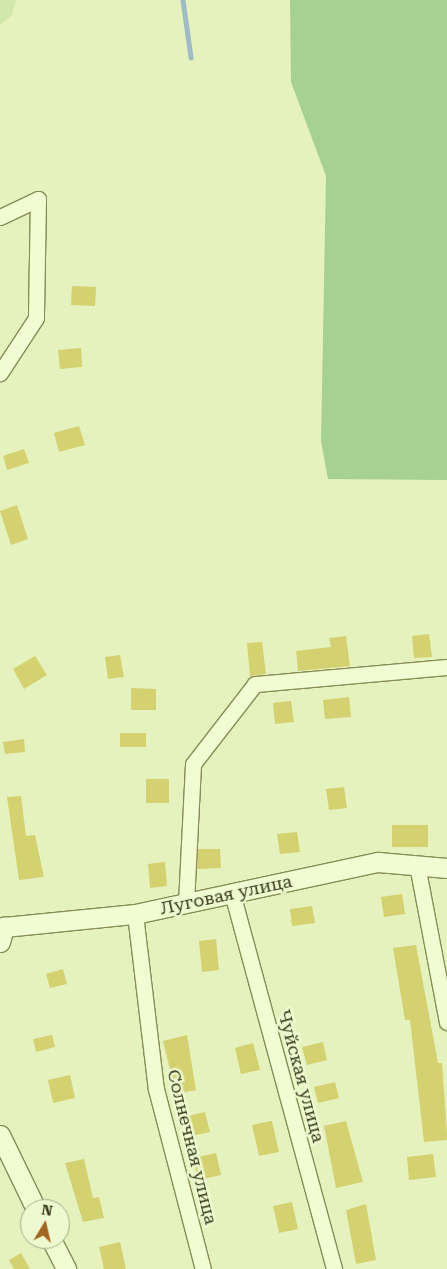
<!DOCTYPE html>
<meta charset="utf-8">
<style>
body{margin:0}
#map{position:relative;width:447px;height:1269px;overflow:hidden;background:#e5f2be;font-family:"Roboto Serif",serif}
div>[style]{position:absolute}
.farmland>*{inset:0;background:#d0e8ab}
.green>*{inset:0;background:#a6d191}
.stream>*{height:4.5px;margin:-2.25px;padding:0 2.25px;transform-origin:2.25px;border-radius:2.25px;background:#a2bbc3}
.building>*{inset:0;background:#d4d170}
.roads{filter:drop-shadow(1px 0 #888c55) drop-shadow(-1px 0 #888c55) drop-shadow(0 1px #888c55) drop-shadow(0 -1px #888c55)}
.minor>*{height:15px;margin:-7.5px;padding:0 7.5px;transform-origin:7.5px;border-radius:7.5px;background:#f1fcd2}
.tertiary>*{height:19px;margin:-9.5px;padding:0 9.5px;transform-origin:9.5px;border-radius:9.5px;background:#f1fcd2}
span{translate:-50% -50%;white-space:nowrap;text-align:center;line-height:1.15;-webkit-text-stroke:5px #eef9cf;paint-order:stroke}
.street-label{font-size:18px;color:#393a1b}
.north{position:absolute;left:20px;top:1199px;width:50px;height:50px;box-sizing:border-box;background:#eef9cf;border:1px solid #a6ad87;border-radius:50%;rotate:9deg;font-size:14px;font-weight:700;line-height:20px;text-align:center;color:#393a1b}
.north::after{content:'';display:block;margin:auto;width:18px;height:22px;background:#a1661f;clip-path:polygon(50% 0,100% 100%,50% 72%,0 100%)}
</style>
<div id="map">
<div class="farmland">
<i style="clip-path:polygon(0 0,16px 0,12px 15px,0 25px)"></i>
</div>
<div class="green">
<i style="clip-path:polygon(290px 0,447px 0,447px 480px,328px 479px,321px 441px,326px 176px,291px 82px)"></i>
</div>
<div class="stream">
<i style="left:183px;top:0;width:58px;rotate:82deg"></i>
</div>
<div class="building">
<i style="clip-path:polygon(72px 286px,96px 287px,95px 306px,71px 305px)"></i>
<i style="clip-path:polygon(81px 348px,82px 367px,60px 369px,58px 350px)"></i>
<i style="clip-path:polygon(79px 426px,85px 445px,59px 452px,54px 433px)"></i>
<i style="clip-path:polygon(24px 449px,29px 463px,7px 470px,3px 456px)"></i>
<i style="clip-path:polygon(17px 505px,28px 539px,11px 545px,0 511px)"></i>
<i style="clip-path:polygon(429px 634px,432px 657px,414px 658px,412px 636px)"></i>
<i style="clip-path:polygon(346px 636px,350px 666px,298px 671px,296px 651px,331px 647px,329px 638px)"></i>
<i style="clip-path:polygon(262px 642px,266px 674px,250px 676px,247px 643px)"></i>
<i style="clip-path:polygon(120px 655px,124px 677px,108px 679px,105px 657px)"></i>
<i style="clip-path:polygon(35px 656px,47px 675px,24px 689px,13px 669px)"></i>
<i style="clip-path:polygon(131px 688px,156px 689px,156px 710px,131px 710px)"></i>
<i style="clip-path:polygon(349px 697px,351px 717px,325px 719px,323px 700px)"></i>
<i style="clip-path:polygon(291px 701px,294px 722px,275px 724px,273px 703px)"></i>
<i style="clip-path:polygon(120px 733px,146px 733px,146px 747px,120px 747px)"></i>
<i style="clip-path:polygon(24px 739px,25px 752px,5px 754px,3px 742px)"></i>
<i style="clip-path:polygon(146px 779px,169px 779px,169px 803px,146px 803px)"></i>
<i style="clip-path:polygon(344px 787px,347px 808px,329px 810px,326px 789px)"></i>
<i style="clip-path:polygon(21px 796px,26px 836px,35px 835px,44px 877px,19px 880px,7px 797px)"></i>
<i style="clip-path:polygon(392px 825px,428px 825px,428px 847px,392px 847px)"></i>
<i style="clip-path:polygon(297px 832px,300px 852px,280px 854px,277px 834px)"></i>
<i style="clip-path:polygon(198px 849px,220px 849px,221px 868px,197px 869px)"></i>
<i style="clip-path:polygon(165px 862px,167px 886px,150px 888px,148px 864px)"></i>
<i style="clip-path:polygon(402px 894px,405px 914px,384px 917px,381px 897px)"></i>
<i style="clip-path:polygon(312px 906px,315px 923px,292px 926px,290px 909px)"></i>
<i style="clip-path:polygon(216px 939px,219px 970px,202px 972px,199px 941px)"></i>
<i style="clip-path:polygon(416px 945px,438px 1063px,442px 1063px,447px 1132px,447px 1140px,424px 1142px,410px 1020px,405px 1020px,393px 948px)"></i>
<i style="clip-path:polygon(63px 969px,67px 984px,50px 988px,46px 974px)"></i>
<i style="clip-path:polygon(52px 1035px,55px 1047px,36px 1052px,33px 1039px)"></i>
<i style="clip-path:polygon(187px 1035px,196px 1090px,176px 1094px,163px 1041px)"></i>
<i style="clip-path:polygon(323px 1042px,327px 1060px,307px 1065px,302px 1047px)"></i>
<i style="clip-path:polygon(253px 1043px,260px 1070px,241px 1074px,235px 1048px)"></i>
<i style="clip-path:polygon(70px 1075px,75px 1098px,53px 1103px,48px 1080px)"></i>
<i style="clip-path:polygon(335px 1082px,339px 1098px,318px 1103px,314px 1087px)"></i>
<i style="clip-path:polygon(205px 1112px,210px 1132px,187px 1137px,183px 1117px)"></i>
<i style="clip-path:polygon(272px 1121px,279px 1152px,259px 1156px,252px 1125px)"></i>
<i style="clip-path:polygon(346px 1121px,363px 1182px,336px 1188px,324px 1126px)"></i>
<i style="clip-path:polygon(216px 1153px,221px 1175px,198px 1180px,193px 1158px)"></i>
<i style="clip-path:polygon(433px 1154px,436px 1177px,409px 1180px,407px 1157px)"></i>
<i style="clip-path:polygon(84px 1159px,93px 1198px,99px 1197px,104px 1218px,83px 1222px,65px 1163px)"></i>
<i style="clip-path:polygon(292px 1202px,298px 1229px,279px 1233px,273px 1206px)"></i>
<i style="clip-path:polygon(366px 1204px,376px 1260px,356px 1264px,346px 1210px)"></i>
<i style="clip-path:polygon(120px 1242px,126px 1269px,104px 1269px,99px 1247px)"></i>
<i style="clip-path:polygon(21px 1253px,30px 1269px,14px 1269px,9px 1260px)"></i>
</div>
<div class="roads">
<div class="minor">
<i style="left:0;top:217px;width:42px;rotate:-25.3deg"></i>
<i style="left:38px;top:199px;width:119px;rotate:91deg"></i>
<i style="left:36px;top:318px;width:66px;rotate:123.2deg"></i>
<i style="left:417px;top:865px;width:160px;rotate:79.2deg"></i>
<i style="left:232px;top:893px;width:390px;rotate:74.8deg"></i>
<i style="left:186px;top:903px;width:139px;rotate:-87.1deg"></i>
<i style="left:193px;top:764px;width:101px;rotate:-52.2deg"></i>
<i style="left:255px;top:684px;width:193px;rotate:-5.1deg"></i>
<i style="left:135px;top:914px;width:176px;rotate:83.2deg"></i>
<i style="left:156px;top:1089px;width:186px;rotate:75.4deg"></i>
</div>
<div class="tertiary">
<i style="left:0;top:942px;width:16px;rotate:-75deg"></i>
<i style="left:4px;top:927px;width:132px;rotate:-5.7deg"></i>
<i style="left:135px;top:914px;width:249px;rotate:-12.1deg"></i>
<i style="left:378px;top:862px;width:69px;rotate:5deg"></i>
<i style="left:0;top:1135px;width:82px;rotate:64.1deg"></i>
<i style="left:51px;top:1239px;width:34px;rotate:63deg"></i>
</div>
</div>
<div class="street-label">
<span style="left:226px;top:895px;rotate:-12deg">Луговая улица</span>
<span style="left:301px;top:1076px;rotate:75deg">Чуйская улица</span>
<span style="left:192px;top:1147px;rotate:76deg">Солнечная улица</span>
</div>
<div class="north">N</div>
</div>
